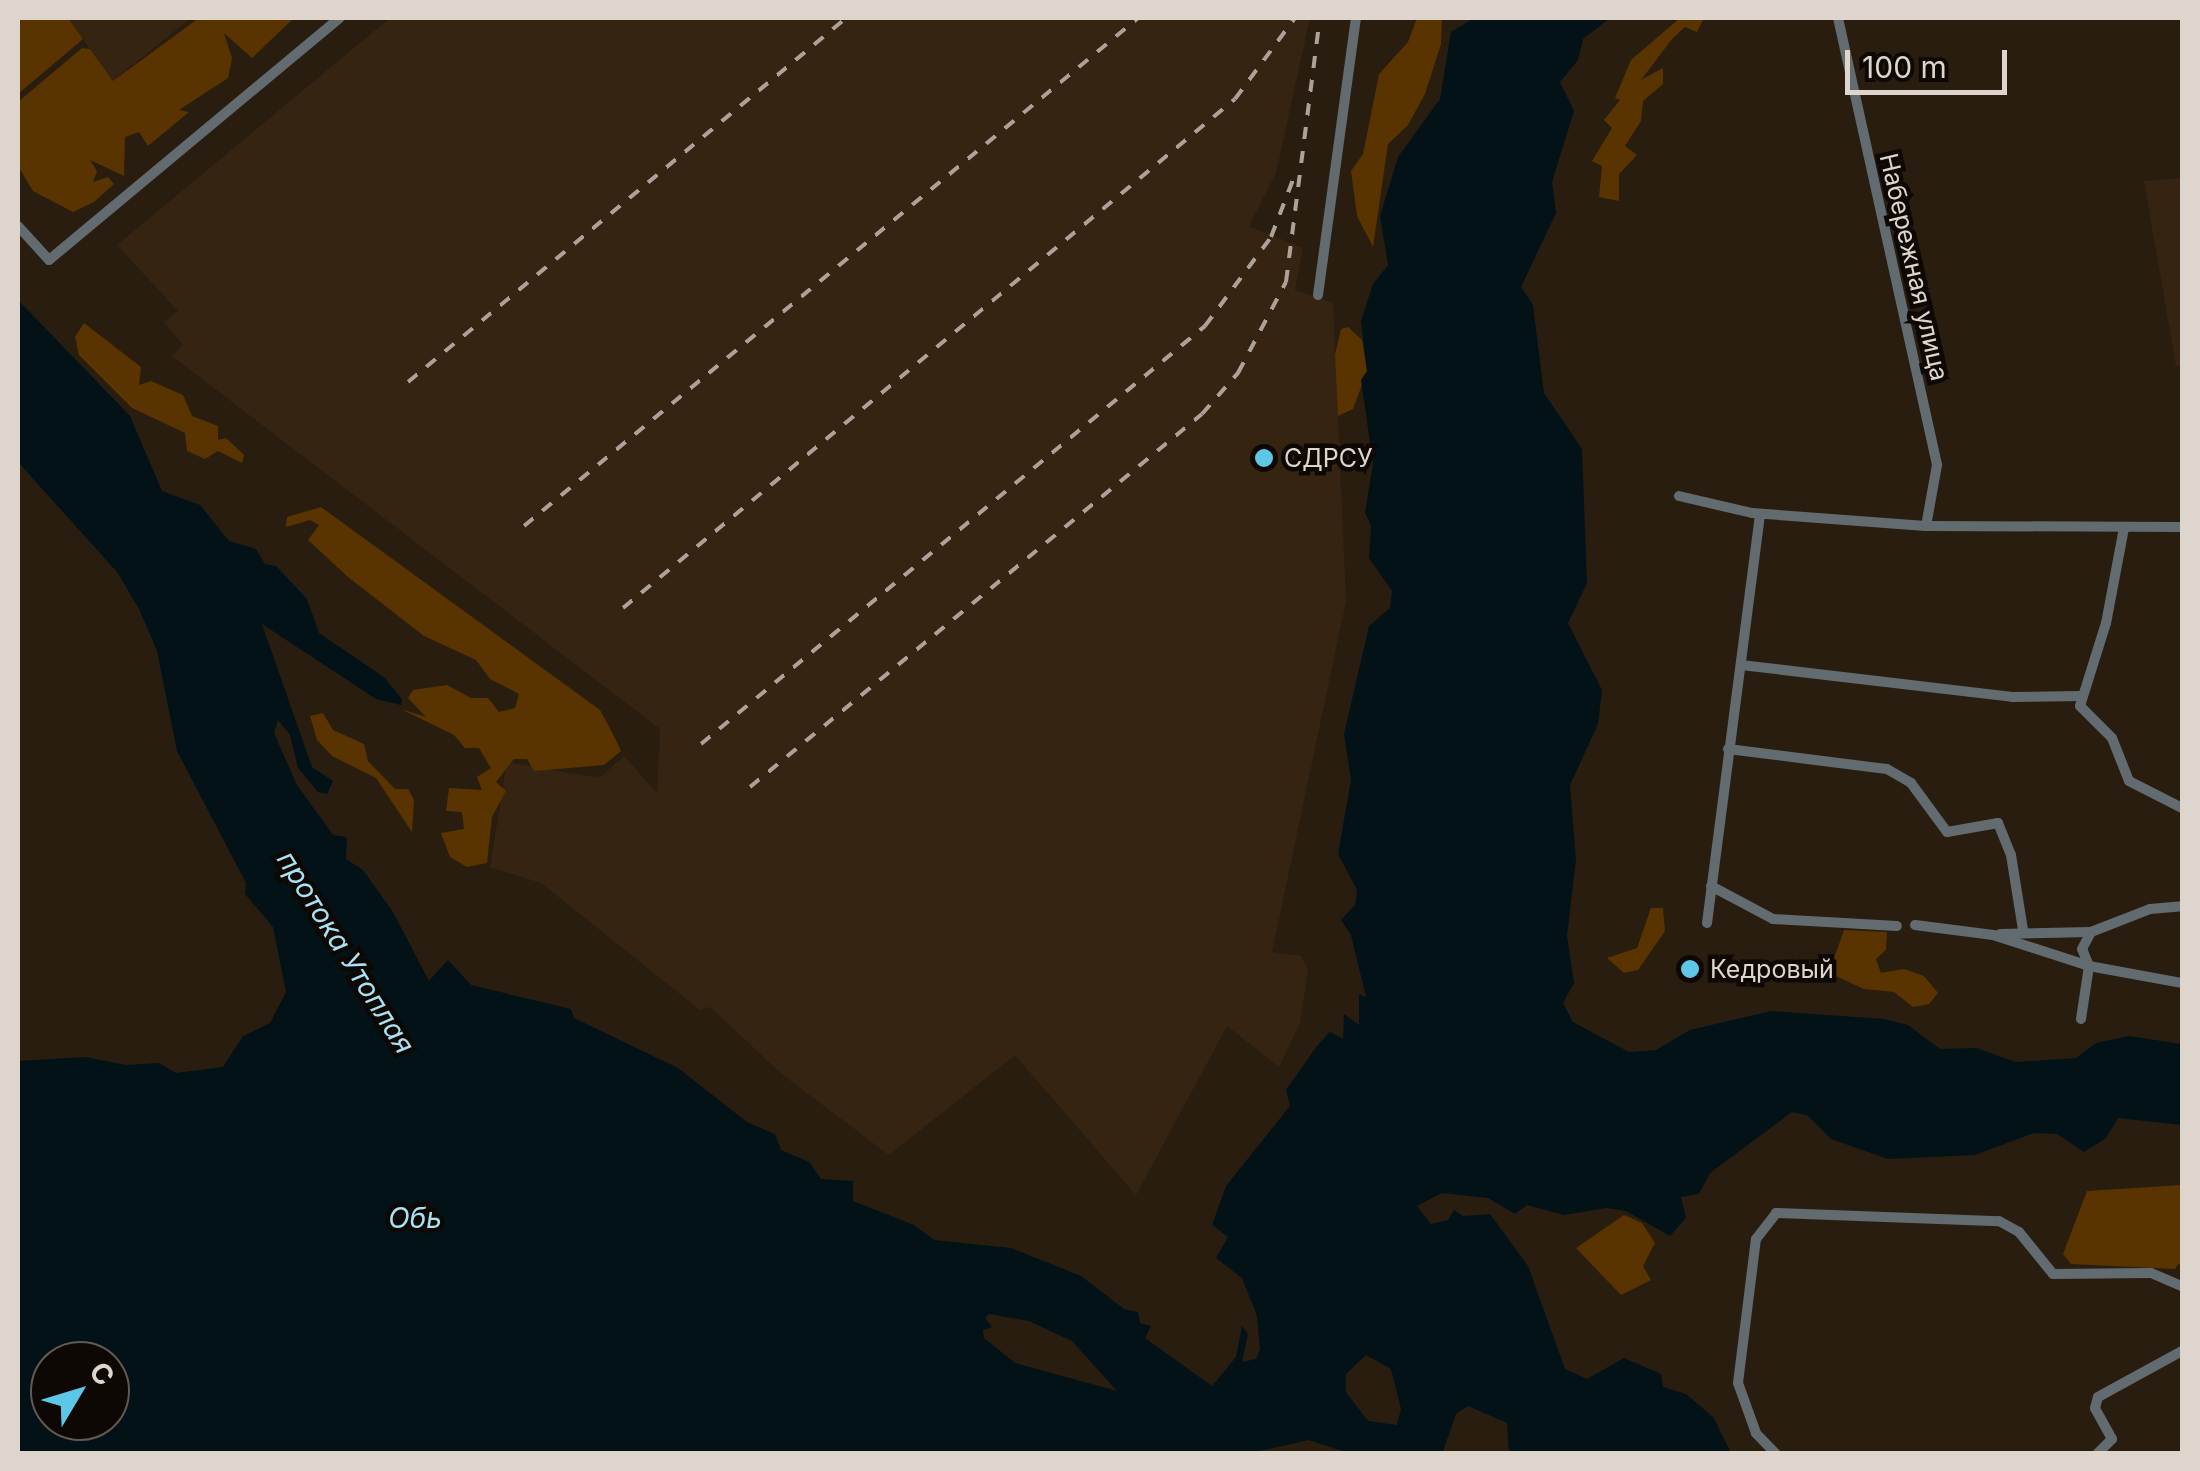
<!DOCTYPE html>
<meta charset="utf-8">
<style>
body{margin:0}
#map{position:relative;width:2200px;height:1471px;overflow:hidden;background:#291d10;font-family:Inter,sans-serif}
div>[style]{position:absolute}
.built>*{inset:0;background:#352412}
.green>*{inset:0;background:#593400}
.water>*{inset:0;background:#021217}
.minor>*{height:10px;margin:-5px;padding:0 5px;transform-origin:5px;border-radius:5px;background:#626c70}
.rail>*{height:4px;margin-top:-2px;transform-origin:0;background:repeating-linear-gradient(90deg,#aca299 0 12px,transparent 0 24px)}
.dots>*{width:28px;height:28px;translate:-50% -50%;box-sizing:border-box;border:5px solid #0d0804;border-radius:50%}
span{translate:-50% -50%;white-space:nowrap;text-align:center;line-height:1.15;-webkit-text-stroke:9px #0d0804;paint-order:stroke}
.street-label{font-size:25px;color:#ded5cd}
.poi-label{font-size:25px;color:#ded5cd}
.left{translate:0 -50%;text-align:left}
.water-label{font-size:28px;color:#a9e1f5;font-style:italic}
.frame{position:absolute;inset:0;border:20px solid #ded5cd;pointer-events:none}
.north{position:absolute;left:30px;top:1341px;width:100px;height:100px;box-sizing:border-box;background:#0d0804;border:2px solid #615a54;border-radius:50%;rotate:52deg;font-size:28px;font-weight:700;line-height:40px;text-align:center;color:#ded5cd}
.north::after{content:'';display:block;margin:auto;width:35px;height:45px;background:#5dc7e8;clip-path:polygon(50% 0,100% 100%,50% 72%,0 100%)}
.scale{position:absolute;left:1845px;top:50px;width:162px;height:45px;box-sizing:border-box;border:5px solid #ded5cd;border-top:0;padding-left:12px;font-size:30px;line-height:35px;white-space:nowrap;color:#ded5cd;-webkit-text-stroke:8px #0d0804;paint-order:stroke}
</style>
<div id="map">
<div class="built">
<i style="clip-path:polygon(68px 18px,191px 18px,113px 81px)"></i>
<i style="clip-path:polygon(390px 18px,1310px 18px,1276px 173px,1249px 226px,1303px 248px,1295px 290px,1333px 303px,1346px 601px,1272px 952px,1301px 956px,1308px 969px,1300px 1023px,1279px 1067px,1227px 1026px,1136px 1195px,1015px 1055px,889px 1155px,783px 1075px,710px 1007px,700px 1010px,541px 883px,490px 867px,507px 762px,599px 778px,624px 756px,657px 793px,660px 729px,172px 356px,183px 345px,164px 322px,178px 311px,117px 245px)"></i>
<i style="clip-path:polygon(2182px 178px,2182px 365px,2176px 366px,2144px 181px)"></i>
</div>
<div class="green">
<i style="clip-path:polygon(18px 18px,68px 18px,83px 39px,18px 94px)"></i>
<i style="clip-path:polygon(199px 18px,294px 18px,252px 58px,224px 33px,232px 58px,228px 78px,179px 110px,189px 112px,148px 146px,139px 132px,125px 137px,124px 176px,90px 160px,97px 171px,93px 182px,108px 177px,114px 184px,94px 202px,73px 212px,33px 191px,18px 166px,18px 102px,82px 48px,90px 49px,113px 81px)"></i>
<i style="clip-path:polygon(1417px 18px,1442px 18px,1441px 44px,1425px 94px,1408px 125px,1388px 144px,1373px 247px,1357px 216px,1351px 171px,1363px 154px,1379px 74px,1408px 42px)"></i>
<i style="clip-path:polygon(1680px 18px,1704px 18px,1697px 32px,1685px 27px,1672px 39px,1641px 80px,1663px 68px,1663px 84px,1643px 101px,1641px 121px,1625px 146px,1637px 155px,1619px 174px,1619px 201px,1599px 197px,1602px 166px,1592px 161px,1612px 128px,1604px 120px,1620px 100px,1615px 98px,1631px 60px)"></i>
<i style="clip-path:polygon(84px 323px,141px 367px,139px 385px,151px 381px,183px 395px,192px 416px,218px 426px,218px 440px,226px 438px,244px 455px,242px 463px,218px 451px,205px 459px,187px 451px,185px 433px,132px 408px,79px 355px,75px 337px)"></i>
<i style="clip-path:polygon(1348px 327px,1362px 340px,1367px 371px,1353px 409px,1338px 416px,1335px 355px,1341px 329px)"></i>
<i style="clip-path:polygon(321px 507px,600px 710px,615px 738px,621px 751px,604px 765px,534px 771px,527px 759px,514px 759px,496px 782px,506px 791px,492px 817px,487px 863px,467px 867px,450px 857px,441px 833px,464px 829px,462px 812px,446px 811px,449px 788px,482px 790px,477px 777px,491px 768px,479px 748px,465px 748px,454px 735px,401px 709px,426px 717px,408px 698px,413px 690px,447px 685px,471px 698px,488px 698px,499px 712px,515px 708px,519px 694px,490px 679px,476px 660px,424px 636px,348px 577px,308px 540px,319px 525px,310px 520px,286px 527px,287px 517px)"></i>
<i style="clip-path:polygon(323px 713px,333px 730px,364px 744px,368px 761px,395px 789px,408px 789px,414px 800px,412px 832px,376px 778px,332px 756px,317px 740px,310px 716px)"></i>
<i style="clip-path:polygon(1651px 908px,1663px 908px,1665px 931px,1638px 970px,1624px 973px,1607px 958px,1637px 948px)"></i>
<i style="clip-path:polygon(1844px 930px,1887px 932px,1886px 950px,1876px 959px,1881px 973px,1904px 969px,1924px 976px,1938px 993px,1929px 1004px,1913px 1007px,1894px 992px,1864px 989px,1827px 972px,1823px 964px,1836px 953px)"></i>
<i style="clip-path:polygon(2182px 1185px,2182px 1272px,2179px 1263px,2175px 1269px,2071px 1264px,2063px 1254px,2087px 1191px)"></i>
<i style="clip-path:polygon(1624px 1215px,1642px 1223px,1655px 1243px,1643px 1266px,1651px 1280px,1621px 1295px,1576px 1248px)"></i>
</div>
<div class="water">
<i style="clip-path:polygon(evenodd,1474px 18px,1610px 18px,1583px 39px,1578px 60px,1560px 82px,1574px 111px,1552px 182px,1556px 213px,1521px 287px,1533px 305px,1544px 393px,1582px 449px,1587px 583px,1568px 623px,1602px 690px,1598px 724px,1570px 785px,1576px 859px,1567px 936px,1574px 983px,1563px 1003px,1573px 1022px,1629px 1052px,1656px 1050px,1690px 1030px,1771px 1011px,1884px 1019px,1908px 1025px,1940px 1049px,1976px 1048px,2016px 1062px,2076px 1058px,2096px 1043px,2129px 1036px,2181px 1044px,2182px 1125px,2118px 1118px,2106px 1138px,2084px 1152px,2057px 1134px,2034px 1133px,1975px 1155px,1888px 1159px,1831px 1139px,1807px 1115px,1792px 1112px,1710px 1173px,1699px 1194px,1681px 1197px,1686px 1218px,1670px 1236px,1626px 1211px,1606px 1208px,1564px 1215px,1527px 1205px,1515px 1214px,1488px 1198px,1442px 1193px,1417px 1206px,1431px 1224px,1448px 1220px,1454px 1210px,1463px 1216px,1490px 1214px,1528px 1266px,1565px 1369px,1587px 1379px,1624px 1358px,1661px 1374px,1663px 1387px,1686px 1394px,1714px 1418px,1731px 1453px,1509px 1453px,1507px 1423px,1468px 1406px,1456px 1414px,1442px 1454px,1348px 1453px,1309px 1440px,1247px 1454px,18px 1453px,18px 1061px,85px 1057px,126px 1065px,159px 1063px,176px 1073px,223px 1067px,243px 1036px,270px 1023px,286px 992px,273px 927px,245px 894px,246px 883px,177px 751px,157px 651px,139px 609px,117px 572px,18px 462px,18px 300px,130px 416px,162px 491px,200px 505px,229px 541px,256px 549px,265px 564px,276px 566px,307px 599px,319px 633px,384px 677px,402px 699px,401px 705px,376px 699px,262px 624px,312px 767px,333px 781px,327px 794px,318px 792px,298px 768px,290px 735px,278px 720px,274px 733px,297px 785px,333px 835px,347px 837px,346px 859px,363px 870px,393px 912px,429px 981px,448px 960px,471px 985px,571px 1009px,574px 1018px,678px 1068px,747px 1122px,775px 1134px,781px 1150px,809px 1162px,821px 1179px,853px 1181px,853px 1201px,914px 1225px,934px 1240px,1011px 1248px,1081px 1276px,1124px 1309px,1138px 1312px,1140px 1323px,1151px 1326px,1145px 1338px,1212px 1386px,1236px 1357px,1242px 1326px,1248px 1334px,1242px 1362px,1256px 1359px,1260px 1349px,1257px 1316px,1242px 1278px,1216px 1258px,1228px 1237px,1212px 1225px,1226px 1186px,1290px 1106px,1286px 1090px,1317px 1046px,1330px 1032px,1343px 1039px,1344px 1014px,1359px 1025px,1359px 994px,1366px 997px,1351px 935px,1341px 920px,1355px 905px,1357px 890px,1338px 854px,1351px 780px,1344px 734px,1369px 626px,1390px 608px,1392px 591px,1369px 558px,1371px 526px,1365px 513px,1373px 463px,1361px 380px,1367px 371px,1361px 321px,1373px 284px,1388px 265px,1380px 216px,1398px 157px,1440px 99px,1451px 32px,1474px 18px,989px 1314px,1029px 1321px,1072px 1341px,1117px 1391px,1015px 1363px,984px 1338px,983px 1330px,992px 1327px,985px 1318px,989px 1314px,1474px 18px,1366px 1355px,1391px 1369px,1401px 1409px,1397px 1425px,1368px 1421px,1346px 1392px,1346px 1374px,1366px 1355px,1474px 18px,50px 1361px,110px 1361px,110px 1421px,50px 1421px,50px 1361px)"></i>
</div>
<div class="minor">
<i style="left:1838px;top:18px;width:458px;rotate:77.5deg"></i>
<i style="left:1937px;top:465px;width:62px;rotate:100.2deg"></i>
<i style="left:18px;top:226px;width:46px;rotate:47.6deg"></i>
<i style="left:49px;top:260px;width:378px;rotate:-39.8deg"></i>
<i style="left:1318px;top:295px;width:280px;rotate:-82.2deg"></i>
<i style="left:1679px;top:496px;width:75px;rotate:13.1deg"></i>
<i style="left:1752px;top:513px;width:174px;rotate:4.3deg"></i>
<i style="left:1926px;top:526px;width:256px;rotate:0.2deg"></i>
<i style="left:2124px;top:528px;width:97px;rotate:100.7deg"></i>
<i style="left:2106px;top:623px;width:87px;rotate:107.4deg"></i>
<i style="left:2080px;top:706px;width:45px;rotate:45deg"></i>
<i style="left:2112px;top:738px;width:46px;rotate:68.4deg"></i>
<i style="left:2129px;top:781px;width:59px;rotate:27deg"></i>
<i style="left:1741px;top:665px;width:273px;rotate:6.7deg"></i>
<i style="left:2012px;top:697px;width:68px;rotate:-0.8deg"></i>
<i style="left:1728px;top:749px;width:160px;rotate:7.2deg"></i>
<i style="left:1887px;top:769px;width:28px;rotate:30deg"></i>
<i style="left:1911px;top:783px;width:61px;rotate:53.7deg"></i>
<i style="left:1947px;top:832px;width:52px;rotate:-10deg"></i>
<i style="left:1998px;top:823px;width:35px;rotate:68deg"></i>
<i style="left:2011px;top:855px;width:76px;rotate:80.9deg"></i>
<i style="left:1711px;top:886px;width:70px;rotate:28deg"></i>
<i style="left:1773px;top:919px;width:124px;rotate:3.2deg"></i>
<i style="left:1707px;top:923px;width:412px;rotate:-82.6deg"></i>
<i style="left:1915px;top:925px;width:79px;rotate:7.3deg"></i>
<i style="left:1993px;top:935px;width:101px;rotate:17.9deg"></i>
<i style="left:2089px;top:966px;width:95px;rotate:10.4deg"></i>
<i style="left:2000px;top:934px;width:91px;rotate:-1.3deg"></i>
<i style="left:2091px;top:932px;width:63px;rotate:-21.3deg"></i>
<i style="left:2150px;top:909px;width:32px;rotate:-5deg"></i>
<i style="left:2081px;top:1019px;width:54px;rotate:-81.4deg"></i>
<i style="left:2089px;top:966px;width:18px;rotate:-112deg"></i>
<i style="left:2082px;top:949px;width:19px;rotate:-62deg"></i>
<i style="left:1776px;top:1454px;width:29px;rotate:-134deg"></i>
<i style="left:1756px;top:1433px;width:53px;rotate:-109.8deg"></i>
<i style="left:1738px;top:1383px;width:145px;rotate:-82.9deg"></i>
<i style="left:1756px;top:1239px;width:33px;rotate:-52deg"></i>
<i style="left:1776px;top:1213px;width:223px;rotate:2.1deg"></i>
<i style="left:1999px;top:1221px;width:23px;rotate:29deg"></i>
<i style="left:2019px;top:1232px;width:54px;rotate:51deg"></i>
<i style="left:2053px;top:1274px;width:98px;rotate:-0.6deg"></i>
<i style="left:2151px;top:1273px;width:34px;rotate:23deg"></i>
<i style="left:2097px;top:1454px;width:21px;rotate:-45deg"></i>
<i style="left:2112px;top:1439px;width:35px;rotate:-119deg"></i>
<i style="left:2095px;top:1408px;width:11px;rotate:-75deg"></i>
<i style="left:2098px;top:1397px;width:96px;rotate:-28.7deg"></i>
</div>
<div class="rail">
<i style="left:408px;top:382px;width:570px;rotate:-39.73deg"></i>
<i style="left:524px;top:526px;width:797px;rotate:-39.6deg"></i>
<i style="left:623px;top:608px;width:796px;rotate:-39.75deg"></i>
<i style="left:1235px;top:99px;width:101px;rotate:-53.5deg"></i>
<i style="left:701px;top:744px;width:655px;rotate:-39.67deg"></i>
<i style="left:1205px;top:326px;width:111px;rotate:-53.4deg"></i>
<i style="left:1271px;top:237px;width:64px;rotate:-69deg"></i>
<i style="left:750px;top:787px;width:586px;rotate:-39.53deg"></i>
<i style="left:1202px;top:414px;width:55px;rotate:-48.7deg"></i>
<i style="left:1238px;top:373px;width:103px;rotate:-62.2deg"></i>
<i style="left:1286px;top:282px;width:266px;rotate:-82.7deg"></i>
</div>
<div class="dots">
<i style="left:1264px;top:458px;background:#5dc7e8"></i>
<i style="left:1690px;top:969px;background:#5dc7e8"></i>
</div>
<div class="street-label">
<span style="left:1914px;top:267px;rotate:77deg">Набережная улица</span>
</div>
<div class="poi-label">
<span class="left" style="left:1284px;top:458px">СДРСУ</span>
<span class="left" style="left:1710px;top:969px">Кедровый</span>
</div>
<div class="water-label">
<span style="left:346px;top:952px;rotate:58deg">протока Утоплая</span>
<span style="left:415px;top:1218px">Обь</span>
</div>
<div class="frame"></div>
<div class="north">С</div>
<div class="scale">100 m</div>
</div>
